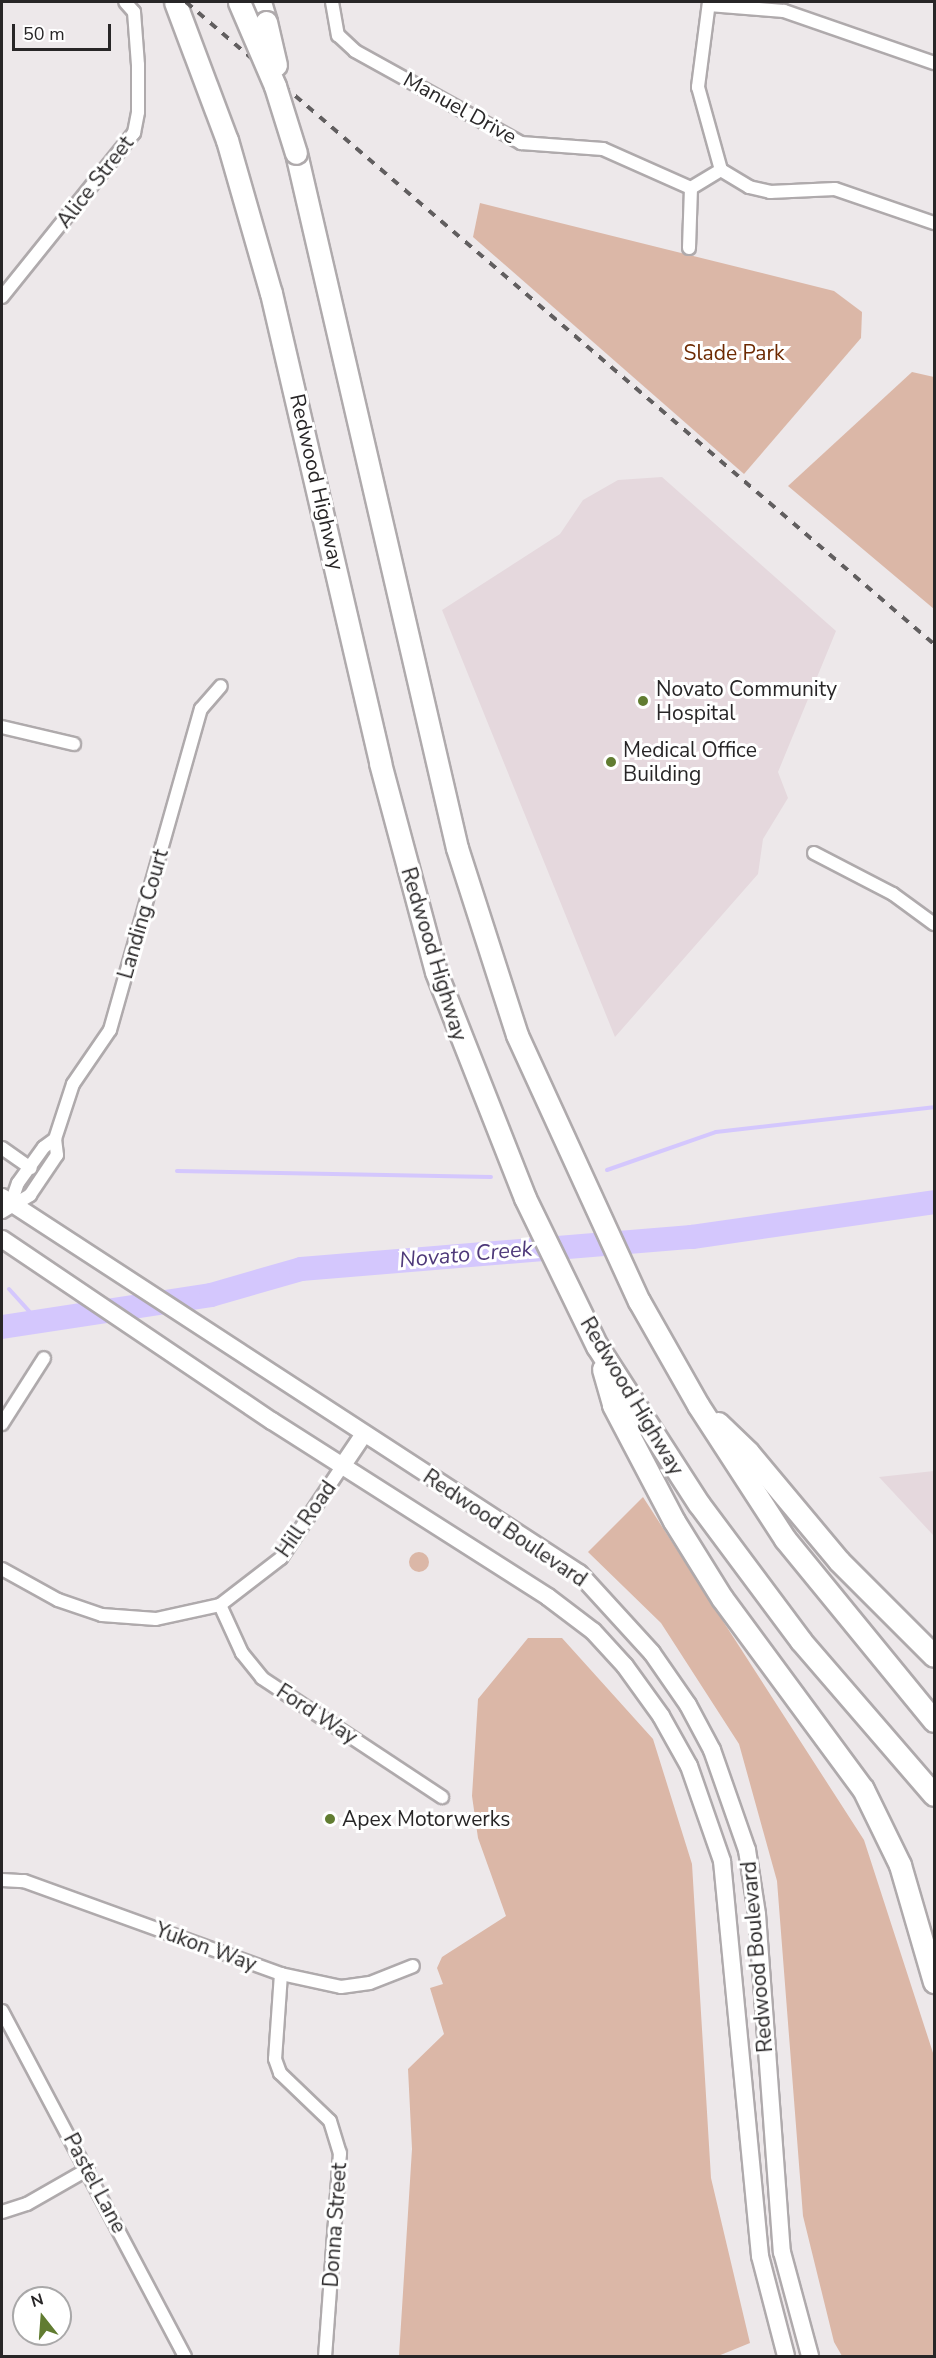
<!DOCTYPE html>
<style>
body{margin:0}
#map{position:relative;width:936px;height:2358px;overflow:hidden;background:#ede8ea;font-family:"Nunito Sans",sans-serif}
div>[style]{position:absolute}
.built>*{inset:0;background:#e5d8dd}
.green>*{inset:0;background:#dbb7a7}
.round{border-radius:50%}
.stream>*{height:4px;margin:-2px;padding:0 2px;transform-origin:2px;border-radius:2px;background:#d4c7fd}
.river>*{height:24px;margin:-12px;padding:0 12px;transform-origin:12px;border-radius:12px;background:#d4c7fd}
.roads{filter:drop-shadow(2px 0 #afaaac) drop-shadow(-2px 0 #afaaac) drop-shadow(0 2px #afaaac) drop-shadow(0 -2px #afaaac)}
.street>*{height:12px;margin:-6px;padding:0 6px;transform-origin:6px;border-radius:6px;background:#fff}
.secondary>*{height:16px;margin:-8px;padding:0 8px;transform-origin:8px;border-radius:8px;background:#fff}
.highway>*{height:21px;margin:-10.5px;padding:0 10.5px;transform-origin:10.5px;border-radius:10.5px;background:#fff}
.rail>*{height:4px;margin-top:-2px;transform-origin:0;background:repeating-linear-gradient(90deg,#615e5f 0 8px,transparent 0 16px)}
.bridges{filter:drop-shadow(2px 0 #afaaac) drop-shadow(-2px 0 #afaaac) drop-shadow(0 2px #afaaac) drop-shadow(0 -2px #afaaac)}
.highway-bridge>*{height:21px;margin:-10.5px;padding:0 10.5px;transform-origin:10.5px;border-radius:10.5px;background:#fff}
.dots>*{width:16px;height:16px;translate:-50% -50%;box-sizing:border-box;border:3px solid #fff;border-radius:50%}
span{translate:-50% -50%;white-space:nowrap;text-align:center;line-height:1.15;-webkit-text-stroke:6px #fff;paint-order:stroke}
.street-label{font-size:21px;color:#282627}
.park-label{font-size:21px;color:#6d2a02}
.poi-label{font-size:21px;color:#282627}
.left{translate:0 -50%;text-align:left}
.water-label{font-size:22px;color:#4e397a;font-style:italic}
.frame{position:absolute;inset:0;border:3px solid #282627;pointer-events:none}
.north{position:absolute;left:12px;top:2286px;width:60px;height:60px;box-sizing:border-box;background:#fff;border:2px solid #a9a8a9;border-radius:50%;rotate:343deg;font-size:16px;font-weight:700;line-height:24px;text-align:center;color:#282627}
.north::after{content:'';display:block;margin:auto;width:21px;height:27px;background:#617c31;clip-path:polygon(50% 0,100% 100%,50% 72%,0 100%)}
.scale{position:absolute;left:12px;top:24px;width:99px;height:27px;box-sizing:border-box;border:3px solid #282627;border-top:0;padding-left:8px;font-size:18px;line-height:21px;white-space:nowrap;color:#282627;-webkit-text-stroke:4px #fff;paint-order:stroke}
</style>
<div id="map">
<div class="built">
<i style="clip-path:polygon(662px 477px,836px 631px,778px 772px,788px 798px,763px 839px,758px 874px,615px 1037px,442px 610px,560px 534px,583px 500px,618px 480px)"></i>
<i style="clip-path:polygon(934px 1471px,934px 1536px,879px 1477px)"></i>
</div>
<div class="green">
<i style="clip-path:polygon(480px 203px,834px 291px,862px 312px,861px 338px,744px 474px,473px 237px)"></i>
<i style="clip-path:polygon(912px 372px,934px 377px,934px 609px,788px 486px)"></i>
<i style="clip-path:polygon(643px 1497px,864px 1840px,934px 2056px,934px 2356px,842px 2356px,834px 2342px,803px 2216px,777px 1881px,739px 1744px,661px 1623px,588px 1552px)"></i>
<i class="round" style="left:409px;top:1552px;width:20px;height:20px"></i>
<i style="clip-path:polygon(528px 1638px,562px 1638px,653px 1739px,692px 1864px,711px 2178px,750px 2343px,718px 2356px,399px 2356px,412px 2149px,408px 2069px,444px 2034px,430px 1988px,443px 1984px,437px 1968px,442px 1957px,506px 1916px,478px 1838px,472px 1796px,478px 1699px)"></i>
</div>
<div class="stream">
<i style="left:607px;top:1170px;width:115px;rotate:-19.2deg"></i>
<i style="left:716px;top:1132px;width:219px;rotate:-6.5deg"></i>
<i style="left:177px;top:1171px;width:314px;rotate:1.1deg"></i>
<i style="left:9px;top:1289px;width:43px;rotate:47.8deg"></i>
</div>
<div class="river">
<i style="left:2px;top:1327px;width:211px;rotate:-8.7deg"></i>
<i style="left:211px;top:1295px;width:94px;rotate:-16.1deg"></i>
<i style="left:301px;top:1269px;width:392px;rotate:-4.7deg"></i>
<i style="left:692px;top:1237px;width:245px;rotate:-8.2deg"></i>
</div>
<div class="roads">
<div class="street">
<i style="left:332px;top:2px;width:34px;rotate:80deg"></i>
<i style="left:338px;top:35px;width:23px;rotate:43deg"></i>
<i style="left:355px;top:51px;width:190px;rotate:29deg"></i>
<i style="left:521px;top:143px;width:82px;rotate:4.2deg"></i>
<i style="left:603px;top:149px;width:96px;rotate:23.9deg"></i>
<i style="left:691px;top:188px;width:35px;rotate:-31deg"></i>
<i style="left:709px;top:2px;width:86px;rotate:97.4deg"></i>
<i style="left:698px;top:87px;width:86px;rotate:74.5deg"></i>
<i style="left:721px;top:170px;width:33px;rotate:31deg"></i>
<i style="left:749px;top:187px;width:22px;rotate:13deg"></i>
<i style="left:770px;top:192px;width:65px;rotate:-2.6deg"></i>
<i style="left:835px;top:189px;width:105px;rotate:19deg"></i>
<i style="left:709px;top:5px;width:75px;rotate:4.6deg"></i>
<i style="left:784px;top:11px;width:159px;rotate:19.1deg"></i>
<i style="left:689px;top:248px;width:60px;rotate:-88.1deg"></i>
<i style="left:2px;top:297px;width:211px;rotate:-51.2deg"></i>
<i style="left:134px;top:133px;width:21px;rotate:-79deg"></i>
<i style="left:138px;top:112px;width:47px;rotate:-90deg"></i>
<i style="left:138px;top:65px;width:53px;rotate:-94.3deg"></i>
<i style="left:134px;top:12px;width:13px;rotate:-132deg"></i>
<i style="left:2px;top:727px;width:74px;rotate:13.3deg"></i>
<i style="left:814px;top:853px;width:89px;rotate:27.4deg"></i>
<i style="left:893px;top:894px;width:51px;rotate:36.2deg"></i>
<i style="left:2px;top:1148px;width:35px;rotate:35deg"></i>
<i style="left:11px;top:1203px;width:21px;rotate:-71deg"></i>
<i style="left:18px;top:1183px;width:44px;rotate:-54.2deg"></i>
<i style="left:44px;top:1147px;width:14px;rotate:-36deg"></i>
<i style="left:2px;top:1212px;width:33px;rotate:-31deg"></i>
<i style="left:30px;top:1195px;width:48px;rotate:-56deg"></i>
<i style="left:57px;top:1155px;width:16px;rotate:-97deg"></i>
<i style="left:55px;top:1139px;width:58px;rotate:-71.9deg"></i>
<i style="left:73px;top:1084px;width:65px;rotate:-55.6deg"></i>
<i style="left:110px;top:1030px;width:334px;rotate:-74.2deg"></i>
<i style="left:201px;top:709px;width:30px;rotate:-49deg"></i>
<i style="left:2px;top:1424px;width:78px;rotate:-57.5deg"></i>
<i style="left:2px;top:1569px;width:64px;rotate:29deg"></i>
<i style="left:58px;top:1600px;width:46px;rotate:18.8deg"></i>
<i style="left:102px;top:1615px;width:54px;rotate:4.2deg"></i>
<i style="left:156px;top:1619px;width:66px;rotate:-12.3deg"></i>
<i style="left:220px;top:1605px;width:77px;rotate:-37.6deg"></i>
<i style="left:281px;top:1558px;width:112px;rotate:-56.3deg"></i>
<i style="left:220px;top:1605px;width:53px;rotate:65.4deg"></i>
<i style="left:242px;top:1653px;width:32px;rotate:51deg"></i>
<i style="left:262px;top:1678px;width:216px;rotate:33.5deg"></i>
<i style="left:2px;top:1880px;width:22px;rotate:3deg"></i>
<i style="left:24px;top:1881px;width:273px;rotate:19.9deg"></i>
<i style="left:281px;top:1974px;width:61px;rotate:12.2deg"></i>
<i style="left:341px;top:1987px;width:29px;rotate:-8deg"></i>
<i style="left:370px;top:1983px;width:46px;rotate:-21.6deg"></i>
<i style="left:281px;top:1974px;width:85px;rotate:94deg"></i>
<i style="left:275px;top:2059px;width:15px;rotate:70deg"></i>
<i style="left:280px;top:2073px;width:69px;rotate:43.8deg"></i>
<i style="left:330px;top:2121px;width:34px;rotate:73deg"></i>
<i style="left:340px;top:2153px;width:204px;rotate:94.2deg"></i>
<i style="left:2px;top:2011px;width:391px;rotate:62.1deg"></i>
<i style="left:2px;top:2212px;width:26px;rotate:-18deg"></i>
<i style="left:27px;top:2204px;width:70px;rotate:-29.8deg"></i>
</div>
<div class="secondary">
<i style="left:2px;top:1197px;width:689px;rotate:33.09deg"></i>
<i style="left:579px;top:1573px;width:108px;rotate:47.6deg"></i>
<i style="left:652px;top:1653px;width:63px;rotate:55.3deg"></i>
<i style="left:688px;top:1705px;width:51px;rotate:61.9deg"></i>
<i style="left:712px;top:1750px;width:106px;rotate:70.7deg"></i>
<i style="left:747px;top:1850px;width:65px;rotate:81.1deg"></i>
<i style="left:757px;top:1914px;width:339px;rotate:85.8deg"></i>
<i style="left:782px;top:2252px;width:108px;rotate:74.9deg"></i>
<i style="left:2px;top:1239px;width:326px;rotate:34deg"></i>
<i style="left:272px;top:1421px;width:327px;rotate:32.5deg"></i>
<i style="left:548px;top:1597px;width:56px;rotate:37.1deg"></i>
<i style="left:593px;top:1631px;width:47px;rotate:47.6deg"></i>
<i style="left:625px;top:1666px;width:62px;rotate:54.2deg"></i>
<i style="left:661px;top:1716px;width:57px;rotate:60.8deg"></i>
<i style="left:689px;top:1766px;width:101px;rotate:70.8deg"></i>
<i style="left:722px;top:1861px;width:397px;rotate:84.5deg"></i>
<i style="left:760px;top:2256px;width:103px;rotate:75.4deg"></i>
<i style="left:343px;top:1465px;width:37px;rotate:-56deg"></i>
</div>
<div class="highway">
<i style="left:175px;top:2px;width:147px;rotate:69.4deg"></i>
<i style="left:227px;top:140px;width:159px;rotate:74deg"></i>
<i style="left:271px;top:293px;width:482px;rotate:76.9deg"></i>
<i style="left:380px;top:763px;width:216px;rotate:75deg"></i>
<i style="left:436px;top:972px;width:243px;rotate:68.5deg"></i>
<i style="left:525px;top:1198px;width:165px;rotate:64.1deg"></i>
<i style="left:597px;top:1346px;width:188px;rotate:57.2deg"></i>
<i style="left:699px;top:1504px;width:171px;rotate:53.3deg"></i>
<i style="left:801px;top:1641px;width:203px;rotate:49.2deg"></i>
<i style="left:260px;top:2px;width:21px;rotate:73deg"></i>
<i style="left:296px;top:153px;width:713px;rotate:76.96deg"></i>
<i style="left:457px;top:848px;width:196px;rotate:72.2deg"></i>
<i style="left:517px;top:1035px;width:293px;rotate:65.4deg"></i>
<i style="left:639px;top:1301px;width:120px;rotate:60.4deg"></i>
<i style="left:698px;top:1405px;width:160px;rotate:57deg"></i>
<i style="left:785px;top:1539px;width:235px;rotate:50.7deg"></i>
<i style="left:603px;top:1369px;width:37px;rotate:74deg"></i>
<i style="left:613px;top:1405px;width:131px;rotate:62.3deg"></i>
<i style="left:674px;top:1521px;width:91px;rotate:58.1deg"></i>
<i style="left:722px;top:1598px;width:237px;rotate:53.6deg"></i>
<i style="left:863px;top:1789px;width:85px;rotate:64deg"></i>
<i style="left:900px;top:1865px;width:122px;rotate:73.8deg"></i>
<i style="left:718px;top:1423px;width:42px;rotate:44deg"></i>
<i style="left:748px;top:1452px;width:142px;rotate:50.1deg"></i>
<i style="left:839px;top:1561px;width:134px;rotate:45deg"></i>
</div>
</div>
<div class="rail">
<i style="left:186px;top:2px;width:986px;rotate:40.64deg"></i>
</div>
<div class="bridges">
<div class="highway-bridge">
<i style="left:239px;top:2px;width:91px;rotate:66.8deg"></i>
<i style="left:275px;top:86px;width:70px;rotate:72.6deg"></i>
<i style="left:266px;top:22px;width:44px;rotate:76.9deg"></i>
</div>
</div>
<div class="dots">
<i style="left:643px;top:701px;background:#617c31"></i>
<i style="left:611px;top:762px;background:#617c31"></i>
<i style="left:330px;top:1819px;background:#617c31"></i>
</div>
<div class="street-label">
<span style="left:460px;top:108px;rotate:29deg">Manuel Drive</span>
<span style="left:95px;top:182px;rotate:-52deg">Alice Street</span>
<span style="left:317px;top:482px;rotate:77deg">Redwood Highway</span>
<span style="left:143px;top:914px;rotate:-74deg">Landing Court</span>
<span style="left:434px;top:954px;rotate:73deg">Redwood Highway</span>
<span style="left:632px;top:1396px;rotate:59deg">Redwood Highway</span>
<span style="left:306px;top:1519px;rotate:-55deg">Hill Road</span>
<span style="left:505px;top:1528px;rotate:34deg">Redwood Boulevard</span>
<span style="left:317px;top:1714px;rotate:33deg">Ford Way</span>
<span style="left:206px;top:1947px;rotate:20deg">Yukon Way</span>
<span style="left:757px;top:1957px;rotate:-95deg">Redwood Boulevard</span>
<span style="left:95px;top:2183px;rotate:62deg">Pastel Lane</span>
<span style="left:335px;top:2225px;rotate:-86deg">Donna Street</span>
</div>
<div class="park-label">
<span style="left:734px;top:353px">Slade Park</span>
</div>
<div class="poi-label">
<span class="left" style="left:656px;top:701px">Novato Community<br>Hospital</span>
<span class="left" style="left:623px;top:762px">Medical Office<br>Building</span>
<span class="left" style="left:342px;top:1819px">Apex Motorwerks</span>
</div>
<div class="water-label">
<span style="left:466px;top:1255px;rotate:-5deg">Novato Creek</span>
</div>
<div class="frame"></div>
<div class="north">N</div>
<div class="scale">50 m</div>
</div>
